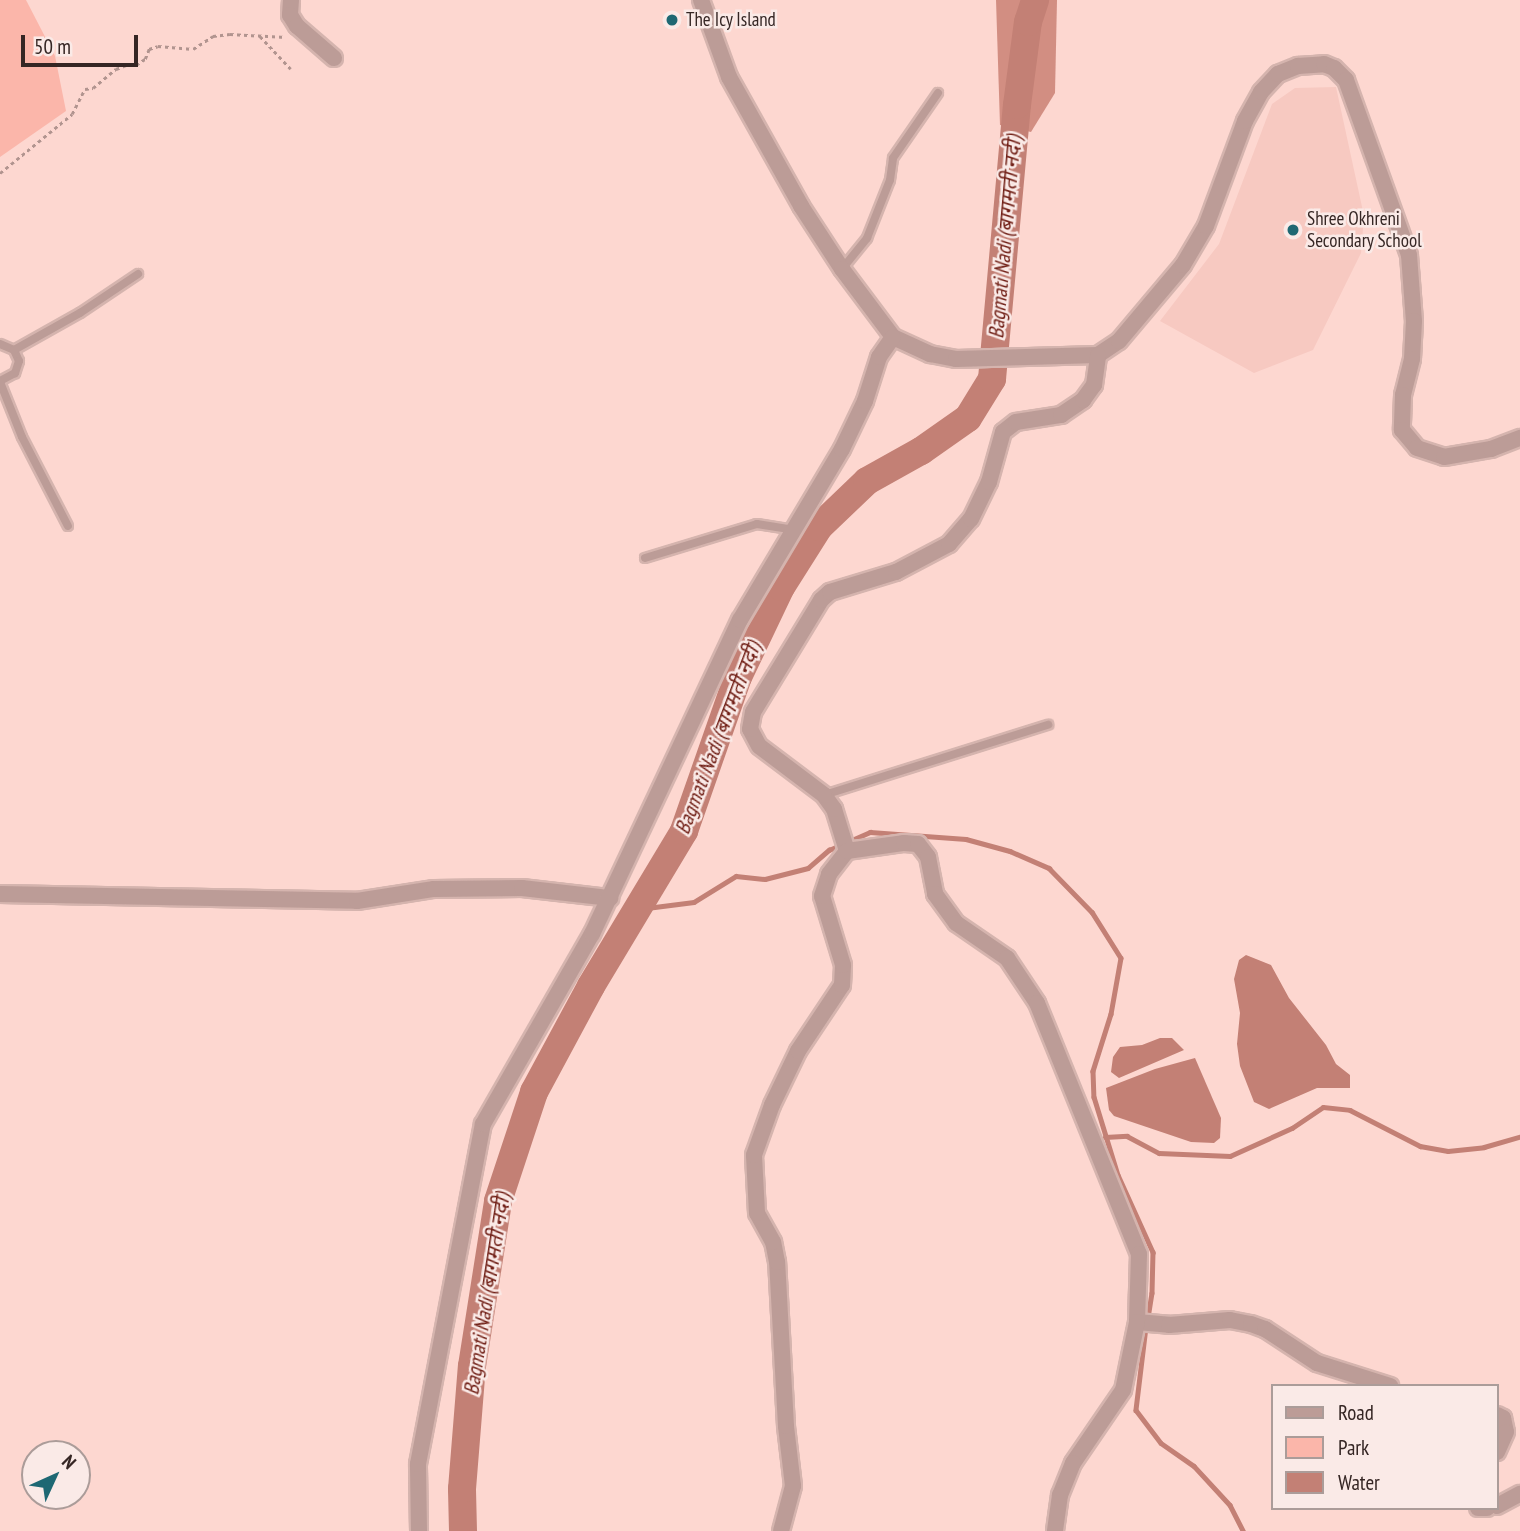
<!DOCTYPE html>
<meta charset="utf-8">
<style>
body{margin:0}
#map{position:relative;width:1520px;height:1531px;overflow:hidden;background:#fdd7d0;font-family:"PT Sans Narrow","Noto Sans Devanagari",sans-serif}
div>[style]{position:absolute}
.built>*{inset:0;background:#f7c9c1}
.green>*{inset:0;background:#fbb6aa}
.forest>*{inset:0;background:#d28e82}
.water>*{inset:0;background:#c38075}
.stream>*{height:4.5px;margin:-2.25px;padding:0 2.25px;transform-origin:2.25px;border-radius:2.25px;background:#c38075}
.river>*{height:28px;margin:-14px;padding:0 14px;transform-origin:14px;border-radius:14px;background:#c38075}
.path>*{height:2.5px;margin-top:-1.25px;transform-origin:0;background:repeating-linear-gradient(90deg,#b1948f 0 3.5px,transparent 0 7px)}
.roads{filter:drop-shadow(2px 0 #d5b4ae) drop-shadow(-2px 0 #d5b4ae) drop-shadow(0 2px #d5b4ae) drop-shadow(0 -2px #d5b4ae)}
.lane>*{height:8px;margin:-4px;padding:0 4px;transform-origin:4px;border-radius:4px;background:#bc9c97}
.street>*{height:16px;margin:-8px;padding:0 8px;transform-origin:8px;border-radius:8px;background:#bc9c97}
.dots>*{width:19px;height:19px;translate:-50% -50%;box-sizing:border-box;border:4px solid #faeae7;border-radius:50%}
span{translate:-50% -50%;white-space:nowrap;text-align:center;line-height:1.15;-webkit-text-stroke:5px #faeae7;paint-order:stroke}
.poi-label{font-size:19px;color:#352624}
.left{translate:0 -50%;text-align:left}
.water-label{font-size:21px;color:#712017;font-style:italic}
.legend{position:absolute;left:1271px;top:1384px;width:228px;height:126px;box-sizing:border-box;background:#faeae7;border:2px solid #ab9c99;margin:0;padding:9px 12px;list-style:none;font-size:21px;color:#352624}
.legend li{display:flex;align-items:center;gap:14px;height:35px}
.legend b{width:35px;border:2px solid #ab9c99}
.north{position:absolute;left:21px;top:1440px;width:70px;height:70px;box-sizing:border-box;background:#faeae7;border:2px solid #ab9c99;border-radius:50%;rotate:45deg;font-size:19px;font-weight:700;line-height:28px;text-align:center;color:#352624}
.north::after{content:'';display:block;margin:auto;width:24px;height:32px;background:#1e6873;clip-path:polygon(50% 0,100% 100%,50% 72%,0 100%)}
.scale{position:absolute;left:21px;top:35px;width:117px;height:32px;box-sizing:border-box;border:4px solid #352624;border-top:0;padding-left:9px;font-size:21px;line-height:24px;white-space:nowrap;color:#352624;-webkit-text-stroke:5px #faeae7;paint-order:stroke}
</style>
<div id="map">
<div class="built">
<i style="clip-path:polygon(1336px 87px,1364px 216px,1361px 253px,1313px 350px,1254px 373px,1160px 321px,1219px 244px,1272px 104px,1295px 88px)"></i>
</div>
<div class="green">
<i style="clip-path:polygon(0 0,26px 0,55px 56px,66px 111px,0 157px)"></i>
</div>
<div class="forest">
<i style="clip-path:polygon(996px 0,1057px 0,1055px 93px,1031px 132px,1000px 125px)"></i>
</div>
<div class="water">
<i style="clip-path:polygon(1246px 955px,1271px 965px,1289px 998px,1326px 1045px,1336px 1064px,1350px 1075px,1350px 1088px,1317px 1088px,1269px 1109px,1254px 1102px,1240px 1066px,1237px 1044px,1240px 1013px,1234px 979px,1239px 960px)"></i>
<i style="clip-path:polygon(1160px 1038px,1172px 1038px,1184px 1050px,1119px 1078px,1111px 1072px,1113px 1057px,1120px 1047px,1142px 1045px)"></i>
<i style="clip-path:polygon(1195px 1058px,1221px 1118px,1220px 1138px,1214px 1143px,1191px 1142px,1114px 1116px,1109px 1110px,1106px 1088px,1155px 1069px)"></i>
</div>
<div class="stream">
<i style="left:639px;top:909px;width:55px;rotate:-7.3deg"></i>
<i style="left:694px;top:902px;width:49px;rotate:-31.8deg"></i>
<i style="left:736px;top:876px;width:29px;rotate:6deg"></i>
<i style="left:765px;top:879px;width:44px;rotate:-14.3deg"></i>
<i style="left:808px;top:868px;width:28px;rotate:-41deg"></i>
<i style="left:829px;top:850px;width:45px;rotate:-23.7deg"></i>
<i style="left:870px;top:832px;width:96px;rotate:4.2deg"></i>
<i style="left:966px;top:839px;width:46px;rotate:15.3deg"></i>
<i style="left:1010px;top:851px;width:43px;rotate:23.6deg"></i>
<i style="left:1049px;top:868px;width:62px;rotate:45.7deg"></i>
<i style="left:1092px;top:912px;width:54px;rotate:57.8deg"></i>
<i style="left:1121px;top:958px;width:57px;rotate:100.1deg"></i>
<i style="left:1111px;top:1014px;width:60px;rotate:107.5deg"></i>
<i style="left:1093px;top:1071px;width:26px;rotate:88deg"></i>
<i style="left:1094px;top:1097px;width:82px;rotate:72.9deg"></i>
<i style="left:1118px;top:1175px;width:85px;rotate:65.6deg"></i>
<i style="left:1153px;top:1252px;width:41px;rotate:91.4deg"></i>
<i style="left:1152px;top:1293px;width:26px;rotate:99deg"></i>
<i style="left:1105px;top:1137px;width:22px;rotate:-3deg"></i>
<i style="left:1127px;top:1136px;width:36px;rotate:28deg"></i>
<i style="left:1159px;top:1153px;width:71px;rotate:2.4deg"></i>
<i style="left:1230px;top:1156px;width:68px;rotate:-24.3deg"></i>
<i style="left:1292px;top:1128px;width:37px;rotate:-34deg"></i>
<i style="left:1323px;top:1107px;width:27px;rotate:6deg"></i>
<i style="left:1350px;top:1110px;width:79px;rotate:27.2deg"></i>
<i style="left:1420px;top:1146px;width:28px;rotate:10deg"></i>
<i style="left:1448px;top:1151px;width:36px;rotate:-6deg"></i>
<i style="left:1484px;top:1147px;width:37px;rotate:-16deg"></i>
<i style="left:1146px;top:1327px;width:84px;rotate:96.9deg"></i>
<i style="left:1136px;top:1410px;width:41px;rotate:52.9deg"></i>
<i style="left:1161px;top:1443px;width:40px;rotate:34.9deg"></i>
<i style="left:1194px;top:1466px;width:53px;rotate:47.3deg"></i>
<i style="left:1230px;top:1505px;width:29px;rotate:63deg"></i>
</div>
<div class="river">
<i style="left:463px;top:1531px;width:42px;rotate:-91.4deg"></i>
<i style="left:462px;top:1489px;width:123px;rotate:-85.4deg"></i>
<i style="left:472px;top:1366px;width:167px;rotate:-81deg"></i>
<i style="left:498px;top:1201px;width:115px;rotate:-71.7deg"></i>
<i style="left:534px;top:1092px;width:120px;rotate:-61.7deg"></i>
<i style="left:591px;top:986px;width:181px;rotate:-59deg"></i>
<i style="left:684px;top:831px;width:163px;rotate:-70.7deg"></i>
<i style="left:738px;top:677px;width:100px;rotate:-64.5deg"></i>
<i style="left:781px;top:587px;width:71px;rotate:-57.7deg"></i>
<i style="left:819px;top:527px;width:66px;rotate:-43.8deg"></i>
<i style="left:867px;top:481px;width:62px;rotate:-29.1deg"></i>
<i style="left:921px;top:451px;width:57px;rotate:-35.1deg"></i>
<i style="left:968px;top:418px;width:46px;rotate:-58.4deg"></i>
<i style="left:992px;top:379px;width:275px;rotate:-84.8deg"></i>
<i style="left:1017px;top:105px;width:84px;rotate:-82.5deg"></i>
<i style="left:1028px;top:22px;width:23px;rotate:-72deg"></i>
</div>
<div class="path">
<i style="left:260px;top:36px;width:45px;rotate:46.8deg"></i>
<i style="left:0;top:173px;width:93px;rotate:-39.3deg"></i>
<i style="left:72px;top:114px;width:28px;rotate:-63deg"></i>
<i style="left:85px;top:89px;width:8px;rotate:-7deg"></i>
<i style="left:93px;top:88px;width:30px;rotate:-40deg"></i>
<i style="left:116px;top:69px;width:14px;rotate:-21deg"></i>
<i style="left:129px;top:64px;width:7px;rotate:8deg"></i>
<i style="left:136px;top:65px;width:11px;rotate:-34deg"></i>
<i style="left:145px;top:59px;width:11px;rotate:-68deg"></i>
<i style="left:149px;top:49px;width:9px;rotate:-18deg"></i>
<i style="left:158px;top:46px;width:35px;rotate:5deg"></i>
<i style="left:193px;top:49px;width:24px;rotate:-33deg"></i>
<i style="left:213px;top:36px;width:17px;rotate:-7deg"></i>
<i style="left:230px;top:34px;width:56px;rotate:3.1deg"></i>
</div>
<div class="roads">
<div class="lane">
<i style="left:842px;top:269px;width:40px;rotate:-51deg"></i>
<i style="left:867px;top:238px;width:62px;rotate:-68.4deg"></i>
<i style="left:890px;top:180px;width:22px;rotate:-82deg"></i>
<i style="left:893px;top:158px;width:79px;rotate:-55.3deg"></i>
<i style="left:0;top:344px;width:15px;rotate:23deg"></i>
<i style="left:14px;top:350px;width:12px;rotate:66deg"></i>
<i style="left:19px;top:361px;width:13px;rotate:108deg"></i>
<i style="left:15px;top:373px;width:17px;rotate:152deg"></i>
<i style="left:14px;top:350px;width:76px;rotate:-29.3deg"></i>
<i style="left:80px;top:313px;width:70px;rotate:-33.9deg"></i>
<i style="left:0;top:382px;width:59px;rotate:68.2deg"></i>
<i style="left:22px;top:437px;width:100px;rotate:62.7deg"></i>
<i style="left:645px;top:558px;width:117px;rotate:-16.9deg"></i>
<i style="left:757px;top:524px;width:36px;rotate:9deg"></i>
<i style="left:824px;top:795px;width:235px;rotate:-17.4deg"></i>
</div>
<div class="street">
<i style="left:291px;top:0;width:15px;rotate:94deg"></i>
<i style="left:290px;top:15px;width:13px;rotate:58deg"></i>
<i style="left:297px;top:26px;width:49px;rotate:40.9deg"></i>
<i style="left:701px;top:0;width:82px;rotate:70deg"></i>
<i style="left:729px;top:77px;width:148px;rotate:60.8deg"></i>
<i style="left:801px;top:206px;width:75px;rotate:56.9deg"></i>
<i style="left:842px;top:269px;width:85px;rotate:53.1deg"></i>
<i style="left:893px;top:337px;width:41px;rotate:24.7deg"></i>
<i style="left:930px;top:354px;width:26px;rotate:11deg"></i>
<i style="left:956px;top:359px;width:142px;rotate:-1.6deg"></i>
<i style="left:1098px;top:355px;width:25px;rotate:-34deg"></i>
<i style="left:1119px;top:341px;width:99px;rotate:-49.9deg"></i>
<i style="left:1183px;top:265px;width:45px;rotate:-59.5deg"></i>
<i style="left:1206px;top:226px;width:112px;rotate:-69.6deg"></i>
<i style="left:1245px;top:121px;width:33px;rotate:-61deg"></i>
<i style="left:1261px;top:92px;width:25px;rotate:-47deg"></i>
<i style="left:1278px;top:74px;width:22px;rotate:-22deg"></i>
<i style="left:1298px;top:66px;width:26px;rotate:-4deg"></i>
<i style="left:1324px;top:64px;width:11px;rotate:22deg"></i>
<i style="left:1334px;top:68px;width:17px;rotate:45deg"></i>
<i style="left:1346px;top:80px;width:186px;rotate:70.2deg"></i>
<i style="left:1409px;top:255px;width:66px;rotate:85.7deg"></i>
<i style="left:1414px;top:321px;width:38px;rotate:93deg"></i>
<i style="left:1412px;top:359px;width:37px;rotate:104deg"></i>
<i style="left:1403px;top:395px;width:35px;rotate:92deg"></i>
<i style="left:1402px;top:430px;width:23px;rotate:50deg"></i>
<i style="left:1417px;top:448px;width:28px;rotate:18deg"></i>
<i style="left:1444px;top:457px;width:48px;rotate:-9.7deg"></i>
<i style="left:1491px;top:449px;width:31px;rotate:-21deg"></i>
<i style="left:847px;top:851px;width:44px;rotate:-107.2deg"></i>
<i style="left:834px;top:809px;width:17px;rotate:-126deg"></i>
<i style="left:824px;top:795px;width:81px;rotate:-143deg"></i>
<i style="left:759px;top:746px;width:19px;rotate:-118deg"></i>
<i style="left:750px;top:729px;width:17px;rotate:-80deg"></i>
<i style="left:753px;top:712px;width:131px;rotate:-58.7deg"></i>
<i style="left:821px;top:600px;width:12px;rotate:-42deg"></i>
<i style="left:830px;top:592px;width:69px;rotate:-16.9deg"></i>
<i style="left:896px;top:572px;width:60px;rotate:-27.8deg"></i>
<i style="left:949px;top:544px;width:33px;rotate:-49deg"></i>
<i style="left:971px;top:519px;width:41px;rotate:-64.1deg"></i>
<i style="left:989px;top:482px;width:52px;rotate:-74.4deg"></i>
<i style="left:1003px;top:432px;width:16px;rotate:-38deg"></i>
<i style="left:1016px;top:422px;width:46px;rotate:-8.8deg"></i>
<i style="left:1061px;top:415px;width:27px;rotate:-34deg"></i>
<i style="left:1083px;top:400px;width:19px;rotate:-54deg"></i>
<i style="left:1094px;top:385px;width:30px;rotate:-82deg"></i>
<i style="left:0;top:894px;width:357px;rotate:1.1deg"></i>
<i style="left:357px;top:901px;width:78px;rotate:-8.9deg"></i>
<i style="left:434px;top:889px;width:88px;rotate:-0.7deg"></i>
<i style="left:522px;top:888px;width:89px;rotate:6.5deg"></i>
<i style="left:1137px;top:1322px;width:32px;rotate:5deg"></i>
<i style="left:1169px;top:1325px;width:61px;rotate:-4.7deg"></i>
<i style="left:1230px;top:1320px;width:21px;rotate:11deg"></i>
<i style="left:1251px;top:1324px;width:15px;rotate:20deg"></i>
<i style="left:1265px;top:1329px;width:62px;rotate:33.2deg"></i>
<i style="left:1317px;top:1363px;width:77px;rotate:17.5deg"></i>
<i style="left:1497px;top:1415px;width:7px;rotate:27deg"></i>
<i style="left:1503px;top:1418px;width:14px;rotate:78deg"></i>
<i style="left:1506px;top:1432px;width:22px;rotate:114deg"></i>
<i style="left:1497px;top:1506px;width:26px;rotate:-28deg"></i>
<i style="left:1478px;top:1508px;width:9px"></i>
<i style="left:419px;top:1531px;width:67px;rotate:-90.9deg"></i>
<i style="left:418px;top:1464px;width:346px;rotate:-79.2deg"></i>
<i style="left:483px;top:1124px;width:219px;rotate:-60.2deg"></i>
<i style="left:592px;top:934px;width:347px;rotate:-64.8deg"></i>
<i style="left:740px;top:620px;width:199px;rotate:-59.2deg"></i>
<i style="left:842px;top:449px;width:53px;rotate:-64.4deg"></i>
<i style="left:865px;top:401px;width:46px;rotate:-72.3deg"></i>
<i style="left:879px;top:357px;width:24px;rotate:-55deg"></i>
<i style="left:781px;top:1531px;width:47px;rotate:-75.1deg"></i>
<i style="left:793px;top:1486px;width:60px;rotate:-96.7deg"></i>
<i style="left:786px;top:1426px;width:164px;rotate:-93.1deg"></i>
<i style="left:777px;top:1262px;width:20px;rotate:-101deg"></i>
<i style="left:773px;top:1242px;width:33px;rotate:-119deg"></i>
<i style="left:757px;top:1213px;width:58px;rotate:-93deg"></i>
<i style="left:754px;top:1155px;width:53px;rotate:-70.2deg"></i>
<i style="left:772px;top:1105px;width:60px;rotate:-64.3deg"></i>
<i style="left:798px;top:1051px;width:79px;rotate:-56.3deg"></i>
<i style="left:842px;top:985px;width:20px;rotate:-87deg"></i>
<i style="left:843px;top:965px;width:72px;rotate:-106.9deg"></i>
<i style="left:822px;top:896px;width:23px;rotate:-72deg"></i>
<i style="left:829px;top:874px;width:29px;rotate:-52deg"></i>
<i style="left:847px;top:851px;width:58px;rotate:-8deg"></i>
<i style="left:904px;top:843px;width:14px;rotate:4deg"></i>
<i style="left:918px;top:844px;width:16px;rotate:52deg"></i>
<i style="left:928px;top:857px;width:38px;rotate:79deg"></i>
<i style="left:935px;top:894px;width:36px;rotate:54deg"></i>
<i style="left:956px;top:923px;width:62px;rotate:34.5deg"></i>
<i style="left:1007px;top:958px;width:54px;rotate:56.3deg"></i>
<i style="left:1037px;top:1003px;width:271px;rotate:67.9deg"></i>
<i style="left:1139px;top:1254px;width:68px;rotate:91.7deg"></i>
<i style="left:1137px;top:1322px;width:69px;rotate:101.6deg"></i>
<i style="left:1123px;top:1390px;width:88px;rotate:124.4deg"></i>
<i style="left:1073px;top:1463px;width:35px;rotate:112deg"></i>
<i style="left:1060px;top:1495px;width:36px;rotate:98deg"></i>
</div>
</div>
<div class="dots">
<i style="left:672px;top:20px;background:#1e6873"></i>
<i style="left:1293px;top:230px;background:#1e6873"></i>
</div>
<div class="poi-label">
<span class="left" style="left:686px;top:20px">The Icy Island</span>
<span class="left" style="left:1307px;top:230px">Shree Okhreni<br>Secondary School</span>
</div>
<div class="water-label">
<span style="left:1005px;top:237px;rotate:-85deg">Bagmati Nadi (बागमती नदी)</span>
<span style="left:718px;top:738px;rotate:-69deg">Bagmati Nadi (बागमती नदी)</span>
<span style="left:487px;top:1294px;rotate:-81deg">Bagmati Nadi (बागमती नदी)</span>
</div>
<ul class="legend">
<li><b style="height:9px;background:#bc9c97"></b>Road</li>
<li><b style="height:19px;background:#fbb6aa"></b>Park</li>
<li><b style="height:19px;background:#c38075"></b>Water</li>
</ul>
<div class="north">N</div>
<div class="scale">50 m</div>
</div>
